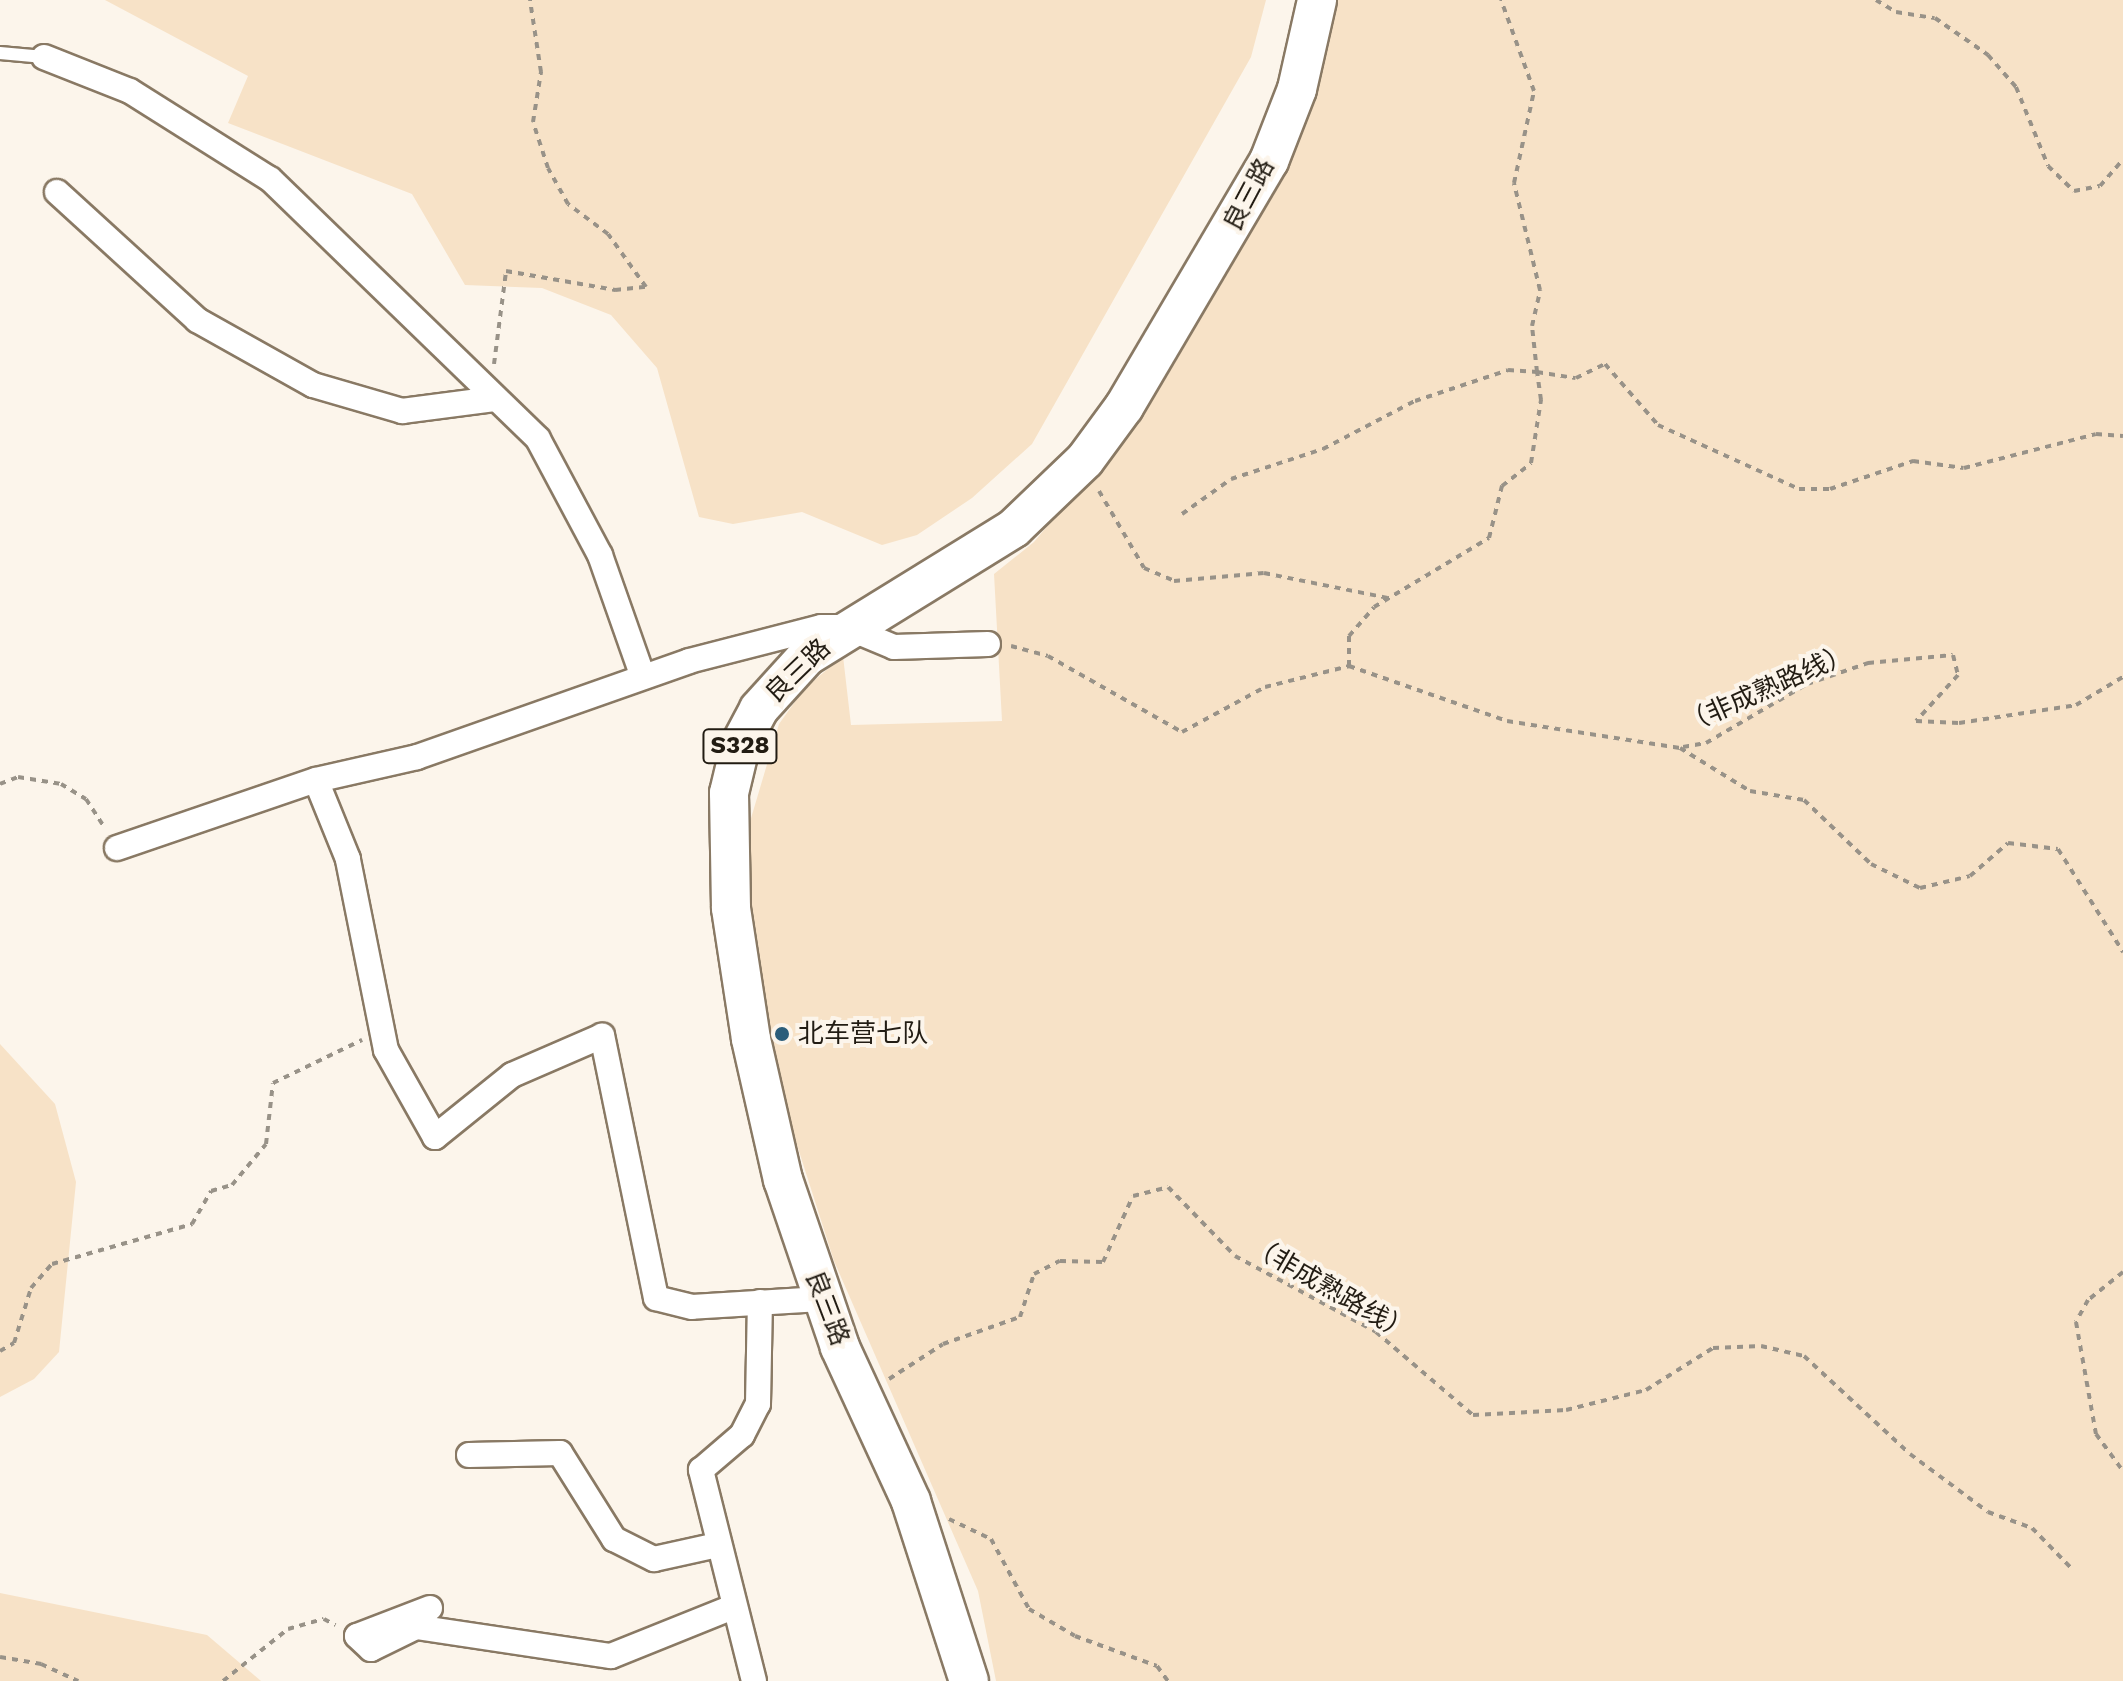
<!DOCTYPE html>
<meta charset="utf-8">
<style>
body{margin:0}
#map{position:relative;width:2123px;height:1681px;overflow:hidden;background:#fcf5eb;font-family:"Work Sans","Noto Sans SC",sans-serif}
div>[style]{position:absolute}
.green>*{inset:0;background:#f7e2c7}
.path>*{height:4px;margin-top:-2px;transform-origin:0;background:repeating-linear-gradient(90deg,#989288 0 6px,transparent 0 12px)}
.roads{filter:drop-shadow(2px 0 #897964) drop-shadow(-2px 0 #897964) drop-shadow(0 2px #897964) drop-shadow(0 -2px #897964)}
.service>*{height:12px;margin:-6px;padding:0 6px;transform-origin:6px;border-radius:6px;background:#fff}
.minor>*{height:24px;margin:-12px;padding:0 12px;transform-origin:12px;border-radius:12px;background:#fff}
.primary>*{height:38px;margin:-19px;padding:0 19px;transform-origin:19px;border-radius:19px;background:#fff}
.dots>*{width:22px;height:22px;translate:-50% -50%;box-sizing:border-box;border:4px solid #fcf5eb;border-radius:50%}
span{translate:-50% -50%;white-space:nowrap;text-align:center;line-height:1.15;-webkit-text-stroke:8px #fcf5eb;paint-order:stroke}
.shield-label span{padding:2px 6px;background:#fcf5eb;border:2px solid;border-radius:6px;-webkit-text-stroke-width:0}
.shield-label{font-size:24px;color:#221c13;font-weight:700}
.street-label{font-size:26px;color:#221c13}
.poi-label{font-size:26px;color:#221c13}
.left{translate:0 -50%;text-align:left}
</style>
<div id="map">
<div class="green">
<i style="clip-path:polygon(105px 0,1266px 0,1251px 57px,1032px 444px,972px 498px,917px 535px,882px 545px,802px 512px,733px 524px,699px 517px,657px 368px,611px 315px,542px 288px,465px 285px,412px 194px,228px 123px,248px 76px)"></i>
<i style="clip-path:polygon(1332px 0,2123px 0,2123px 1681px,996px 1681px,978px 1591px,834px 1261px,783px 1101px,753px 932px,749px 825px,779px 724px,804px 689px,843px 656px,851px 725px,1002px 721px,994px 574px,1034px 542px,1099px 464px)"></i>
<i style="clip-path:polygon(0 1044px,55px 1104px,76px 1182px,59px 1352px,34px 1379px,0 1397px)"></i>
<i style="clip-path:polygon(0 1593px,207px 1635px,261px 1681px,0 1681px)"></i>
</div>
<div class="path">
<i style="left:1876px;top:0;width:23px;rotate:31deg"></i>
<i style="left:1896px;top:12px;width:39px;rotate:9deg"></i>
<i style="left:1935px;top:18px;width:65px;rotate:34.9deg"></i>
<i style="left:1988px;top:55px;width:43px;rotate:48.8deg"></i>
<i style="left:2016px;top:87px;width:85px;rotate:67.9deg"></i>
<i style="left:2048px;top:166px;width:36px;rotate:44deg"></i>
<i style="left:2074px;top:191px;width:26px;rotate:-11deg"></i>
<i style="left:2100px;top:186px;width:35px;rotate:-49deg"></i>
<i style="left:494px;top:364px;width:94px;rotate:-82.6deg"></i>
<i style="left:506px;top:271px;width:111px;rotate:9.9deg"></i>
<i style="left:615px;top:290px;width:31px;rotate:-6deg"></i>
<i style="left:646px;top:287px;width:65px;rotate:-125.6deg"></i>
<i style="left:608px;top:234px;width:50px;rotate:-143.1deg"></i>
<i style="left:568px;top:204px;width:41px;rotate:-119.1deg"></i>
<i style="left:548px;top:168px;width:48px;rotate:-108.1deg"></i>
<i style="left:533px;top:122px;width:51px;rotate:-80.9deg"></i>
<i style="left:541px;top:72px;width:73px;rotate:-98.7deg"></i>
<i style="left:1099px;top:491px;width:89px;rotate:59.7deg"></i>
<i style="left:1144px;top:568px;width:33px;rotate:23deg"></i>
<i style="left:1174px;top:581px;width:90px;rotate:-5.1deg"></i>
<i style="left:1264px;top:573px;width:126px;rotate:11.4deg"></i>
<i style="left:1182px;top:514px;width:60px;rotate:-35.5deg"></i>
<i style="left:1231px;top:479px;width:97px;rotate:-18.1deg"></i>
<i style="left:1323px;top:449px;width:104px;rotate:-27.6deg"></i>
<i style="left:1415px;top:401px;width:98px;rotate:-18.4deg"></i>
<i style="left:1508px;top:370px;width:29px;rotate:4deg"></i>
<i style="left:1537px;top:372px;width:46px;rotate:-96.2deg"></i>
<i style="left:1532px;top:326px;width:37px;rotate:-77deg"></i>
<i style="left:1540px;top:290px;width:110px;rotate:-103.7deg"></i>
<i style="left:1514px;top:183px;width:94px;rotate:-77.7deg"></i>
<i style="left:1534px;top:91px;width:97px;rotate:-109.9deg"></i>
<i style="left:1011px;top:646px;width:38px;rotate:15deg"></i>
<i style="left:1048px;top:656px;width:154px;rotate:29.6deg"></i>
<i style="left:1182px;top:732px;width:94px;rotate:-28.5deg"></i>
<i style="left:1265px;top:687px;width:87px;rotate:-14deg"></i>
<i style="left:1349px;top:666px;width:30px;rotate:-90deg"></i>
<i style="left:1349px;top:636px;width:38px;rotate:-49deg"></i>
<i style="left:1374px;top:607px;width:134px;rotate:-31deg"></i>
<i style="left:1489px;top:538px;width:54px;rotate:-76deg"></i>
<i style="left:1502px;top:486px;width:37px;rotate:-38deg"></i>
<i style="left:1531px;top:463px;width:64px;rotate:-81deg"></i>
<i style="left:1541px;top:400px;width:28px;rotate:-98deg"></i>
<i style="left:1537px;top:372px;width:39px;rotate:9deg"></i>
<i style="left:1576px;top:378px;width:32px;rotate:-26deg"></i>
<i style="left:1605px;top:364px;width:81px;rotate:49deg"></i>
<i style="left:1658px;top:425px;width:155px;rotate:24.4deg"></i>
<i style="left:1799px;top:489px;width:31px"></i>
<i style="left:1830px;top:489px;width:88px;rotate:-18.6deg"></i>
<i style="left:1913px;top:461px;width:51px;rotate:7.8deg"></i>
<i style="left:1964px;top:468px;width:136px;rotate:-14.4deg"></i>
<i style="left:2096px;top:434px;width:27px;rotate:4deg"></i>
<i style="left:1349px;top:666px;width:167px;rotate:19.2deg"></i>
<i style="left:1507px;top:721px;width:175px;rotate:8.9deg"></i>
<i style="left:1680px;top:748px;width:82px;rotate:31.6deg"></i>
<i style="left:1750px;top:791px;width:55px;rotate:9.5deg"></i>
<i style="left:1804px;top:800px;width:93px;rotate:43.7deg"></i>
<i style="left:1871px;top:864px;width:55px;rotate:26.1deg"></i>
<i style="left:1920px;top:888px;width:51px;rotate:-13.5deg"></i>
<i style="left:1970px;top:876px;width:50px;rotate:-41deg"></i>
<i style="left:2008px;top:843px;width:50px;rotate:6.8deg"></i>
<i style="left:2058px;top:849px;width:122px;rotate:57.7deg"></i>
<i style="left:1683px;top:747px;width:23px;rotate:-10deg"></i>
<i style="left:1706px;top:743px;width:117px;rotate:-30.3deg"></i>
<i style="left:1807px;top:684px;width:65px;rotate:-19deg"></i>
<i style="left:1868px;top:663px;width:85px;rotate:-5.4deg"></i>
<i style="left:1953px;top:655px;width:21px;rotate:76deg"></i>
<i style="left:1958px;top:675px;width:62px;rotate:132.4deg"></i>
<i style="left:1916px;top:721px;width:43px;rotate:2.7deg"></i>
<i style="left:1959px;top:723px;width:118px;rotate:-8.7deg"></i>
<i style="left:2076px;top:705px;width:55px;rotate:-30.8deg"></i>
<i style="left:0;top:784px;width:19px;rotate:-21deg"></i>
<i style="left:18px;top:777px;width:44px;rotate:9.2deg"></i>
<i style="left:61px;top:784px;width:29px;rotate:31deg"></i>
<i style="left:86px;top:799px;width:33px;rotate:57deg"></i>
<i style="left:2123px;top:1272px;width:45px;rotate:141.3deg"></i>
<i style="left:2088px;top:1300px;width:25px;rotate:119deg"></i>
<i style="left:2076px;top:1322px;width:114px;rotate:79.9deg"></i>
<i style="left:2096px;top:1434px;width:46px;rotate:53.9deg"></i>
<i style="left:0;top:1351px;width:16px;rotate:-30deg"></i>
<i style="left:14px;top:1343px;width:58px;rotate:-72.8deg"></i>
<i style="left:31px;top:1288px;width:32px;rotate:-49deg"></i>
<i style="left:52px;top:1264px;width:146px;rotate:-15.9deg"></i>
<i style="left:192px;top:1224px;width:38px;rotate:-60deg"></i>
<i style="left:211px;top:1191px;width:22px;rotate:-16deg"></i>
<i style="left:232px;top:1185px;width:53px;rotate:-50.3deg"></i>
<i style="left:266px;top:1144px;width:61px;rotate:-83.5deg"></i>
<i style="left:273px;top:1083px;width:99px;rotate:-25.8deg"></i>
<i style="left:889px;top:1379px;width:64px;rotate:-32.9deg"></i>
<i style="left:943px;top:1344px;width:82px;rotate:-19.3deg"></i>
<i style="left:1020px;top:1317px;width:45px;rotate:-72deg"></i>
<i style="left:1034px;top:1274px;width:29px;rotate:-27deg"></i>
<i style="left:1060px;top:1261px;width:43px;rotate:1.3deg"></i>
<i style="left:1103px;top:1262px;width:72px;rotate:-65.6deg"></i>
<i style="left:1133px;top:1196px;width:36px;rotate:-14deg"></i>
<i style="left:1168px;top:1187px;width:96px;rotate:45.8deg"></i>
<i style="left:1235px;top:1256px;width:160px;rotate:28.3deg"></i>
<i style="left:1376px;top:1332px;width:128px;rotate:40.6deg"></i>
<i style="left:1473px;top:1415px;width:93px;rotate:-3.1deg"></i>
<i style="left:1566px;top:1410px;width:82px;rotate:-14deg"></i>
<i style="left:1646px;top:1390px;width:79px;rotate:-32.1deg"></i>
<i style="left:1713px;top:1348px;width:48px;rotate:-2.4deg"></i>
<i style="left:1761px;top:1346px;width:44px;rotate:13.1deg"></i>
<i style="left:1804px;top:1356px;width:144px;rotate:42.8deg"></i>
<i style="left:1910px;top:1454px;width:97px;rotate:36.6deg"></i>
<i style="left:1988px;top:1512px;width:47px;rotate:20deg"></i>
<i style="left:2032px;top:1528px;width:59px;rotate:45.7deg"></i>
<i style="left:949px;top:1519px;width:47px;rotate:25.5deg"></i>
<i style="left:991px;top:1539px;width:80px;rotate:61.5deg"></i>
<i style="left:1029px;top:1609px;width:53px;rotate:30.4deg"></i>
<i style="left:1075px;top:1636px;width:87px;rotate:20.1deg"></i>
<i style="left:1157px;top:1666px;width:19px;rotate:54deg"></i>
<i style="left:0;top:1657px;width:42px;rotate:9.7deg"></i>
<i style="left:41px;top:1664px;width:41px;rotate:24.7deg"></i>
<i style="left:223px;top:1681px;width:83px;rotate:-38.7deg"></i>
<i style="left:288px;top:1629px;width:37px;rotate:-16deg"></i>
<i style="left:324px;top:1619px;width:13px;rotate:29deg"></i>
</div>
<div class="roads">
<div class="service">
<i style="left:0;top:53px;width:44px;rotate:5.2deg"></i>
</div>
<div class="minor">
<i style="left:44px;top:57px;width:92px;rotate:21.6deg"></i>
<i style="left:130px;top:91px;width:165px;rotate:32.2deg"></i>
<i style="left:270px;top:179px;width:373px;rotate:44.1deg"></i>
<i style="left:538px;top:439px;width:132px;rotate:61.9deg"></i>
<i style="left:600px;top:555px;width:129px;rotate:70.6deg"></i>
<i style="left:57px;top:192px;width:190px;rotate:42.4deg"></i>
<i style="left:197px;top:320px;width:133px;rotate:29.3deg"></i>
<i style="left:313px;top:385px;width:93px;rotate:16.3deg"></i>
<i style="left:402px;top:411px;width:93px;rotate:-7.4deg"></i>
<i style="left:117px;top:848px;width:210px;rotate:-18.9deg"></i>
<i style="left:821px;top:1299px;width:129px;rotate:176.5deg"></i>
<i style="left:692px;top:1307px;width:37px;rotate:-166deg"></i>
<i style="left:656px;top:1298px;width:268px;rotate:-101.6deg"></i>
<i style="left:602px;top:1036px;width:98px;rotate:156.6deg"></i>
<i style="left:512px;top:1075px;width:99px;rotate:141.2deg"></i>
<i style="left:435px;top:1137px;width:100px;rotate:-119.4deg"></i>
<i style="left:386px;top:1050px;width:195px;rotate:-101.3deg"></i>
<i style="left:348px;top:859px;width:85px;rotate:-112.1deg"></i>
<i style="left:316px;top:780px;width:104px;rotate:-12.8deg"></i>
<i style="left:417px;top:757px;width:288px;rotate:-19.4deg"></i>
<i style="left:689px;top:661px;width:136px;rotate:-14.4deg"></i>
<i style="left:821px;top:627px;width:25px"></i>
<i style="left:846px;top:627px;width:52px;rotate:22.6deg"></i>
<i style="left:894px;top:647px;width:94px;rotate:-1.8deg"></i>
<i style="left:469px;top:1455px;width:91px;rotate:-1.3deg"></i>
<i style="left:560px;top:1453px;width:102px;rotate:57.9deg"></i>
<i style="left:614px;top:1539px;width:45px;rotate:26.6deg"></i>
<i style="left:654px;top:1559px;width:65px;rotate:-12.5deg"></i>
<i style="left:430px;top:1608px;width:78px;rotate:159deg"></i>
<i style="left:357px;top:1636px;width:19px;rotate:43deg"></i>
<i style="left:371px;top:1649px;width:50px;rotate:-26.1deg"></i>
<i style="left:416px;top:1627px;width:197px;rotate:8.5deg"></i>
<i style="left:611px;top:1656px;width:131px;rotate:-21.9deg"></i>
<i style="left:754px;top:1681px;width:218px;rotate:-104.1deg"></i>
<i style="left:701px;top:1470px;width:54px;rotate:-40.5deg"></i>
<i style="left:742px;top:1435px;width:35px;rotate:-63deg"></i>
<i style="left:758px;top:1404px;width:102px;rotate:-88.9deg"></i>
</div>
<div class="primary">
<i style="left:969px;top:1681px;width:189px;rotate:-107.9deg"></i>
<i style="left:911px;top:1501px;width:170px;rotate:-114.8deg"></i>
<i style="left:840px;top:1347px;width:176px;rotate:-108.8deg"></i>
<i style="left:783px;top:1180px;width:145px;rotate:-102.8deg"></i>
<i style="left:751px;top:1039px;width:133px;rotate:-98.7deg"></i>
<i style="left:731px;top:908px;width:115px;rotate:-91deg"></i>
<i style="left:729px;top:793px;width:51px;rotate:-76.5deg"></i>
<i style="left:741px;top:743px;width:38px;rotate:-62deg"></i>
<i style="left:759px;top:709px;width:72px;rotate:-47.8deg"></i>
<i style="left:807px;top:656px;width:243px;rotate:-31.7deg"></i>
<i style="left:1014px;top:528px;width:98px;rotate:-43.8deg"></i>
<i style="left:1085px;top:460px;width:66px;rotate:-53.7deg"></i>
<i style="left:1124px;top:407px;width:286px;rotate:-59.5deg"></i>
<i style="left:1269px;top:161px;width:77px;rotate:-68.7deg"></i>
<i style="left:1297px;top:89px;width:91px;rotate:-77.3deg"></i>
</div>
</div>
<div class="dots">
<i style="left:782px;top:1034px;background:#2b5d7a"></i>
</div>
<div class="shield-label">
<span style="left:740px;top:746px">S328</span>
</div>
<div class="street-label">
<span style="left:1249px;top:195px;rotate:-62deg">良三路</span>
<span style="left:798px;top:671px;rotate:-44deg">良三路</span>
<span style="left:1767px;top:689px;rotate:-24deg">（非成熟路线）</span>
<span style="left:1330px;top:1289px;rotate:30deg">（非成熟路线）</span>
<span style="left:827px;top:1308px;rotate:69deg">良三路</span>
</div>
<div class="poi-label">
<span class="left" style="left:798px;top:1034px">北车营七队</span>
</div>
</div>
